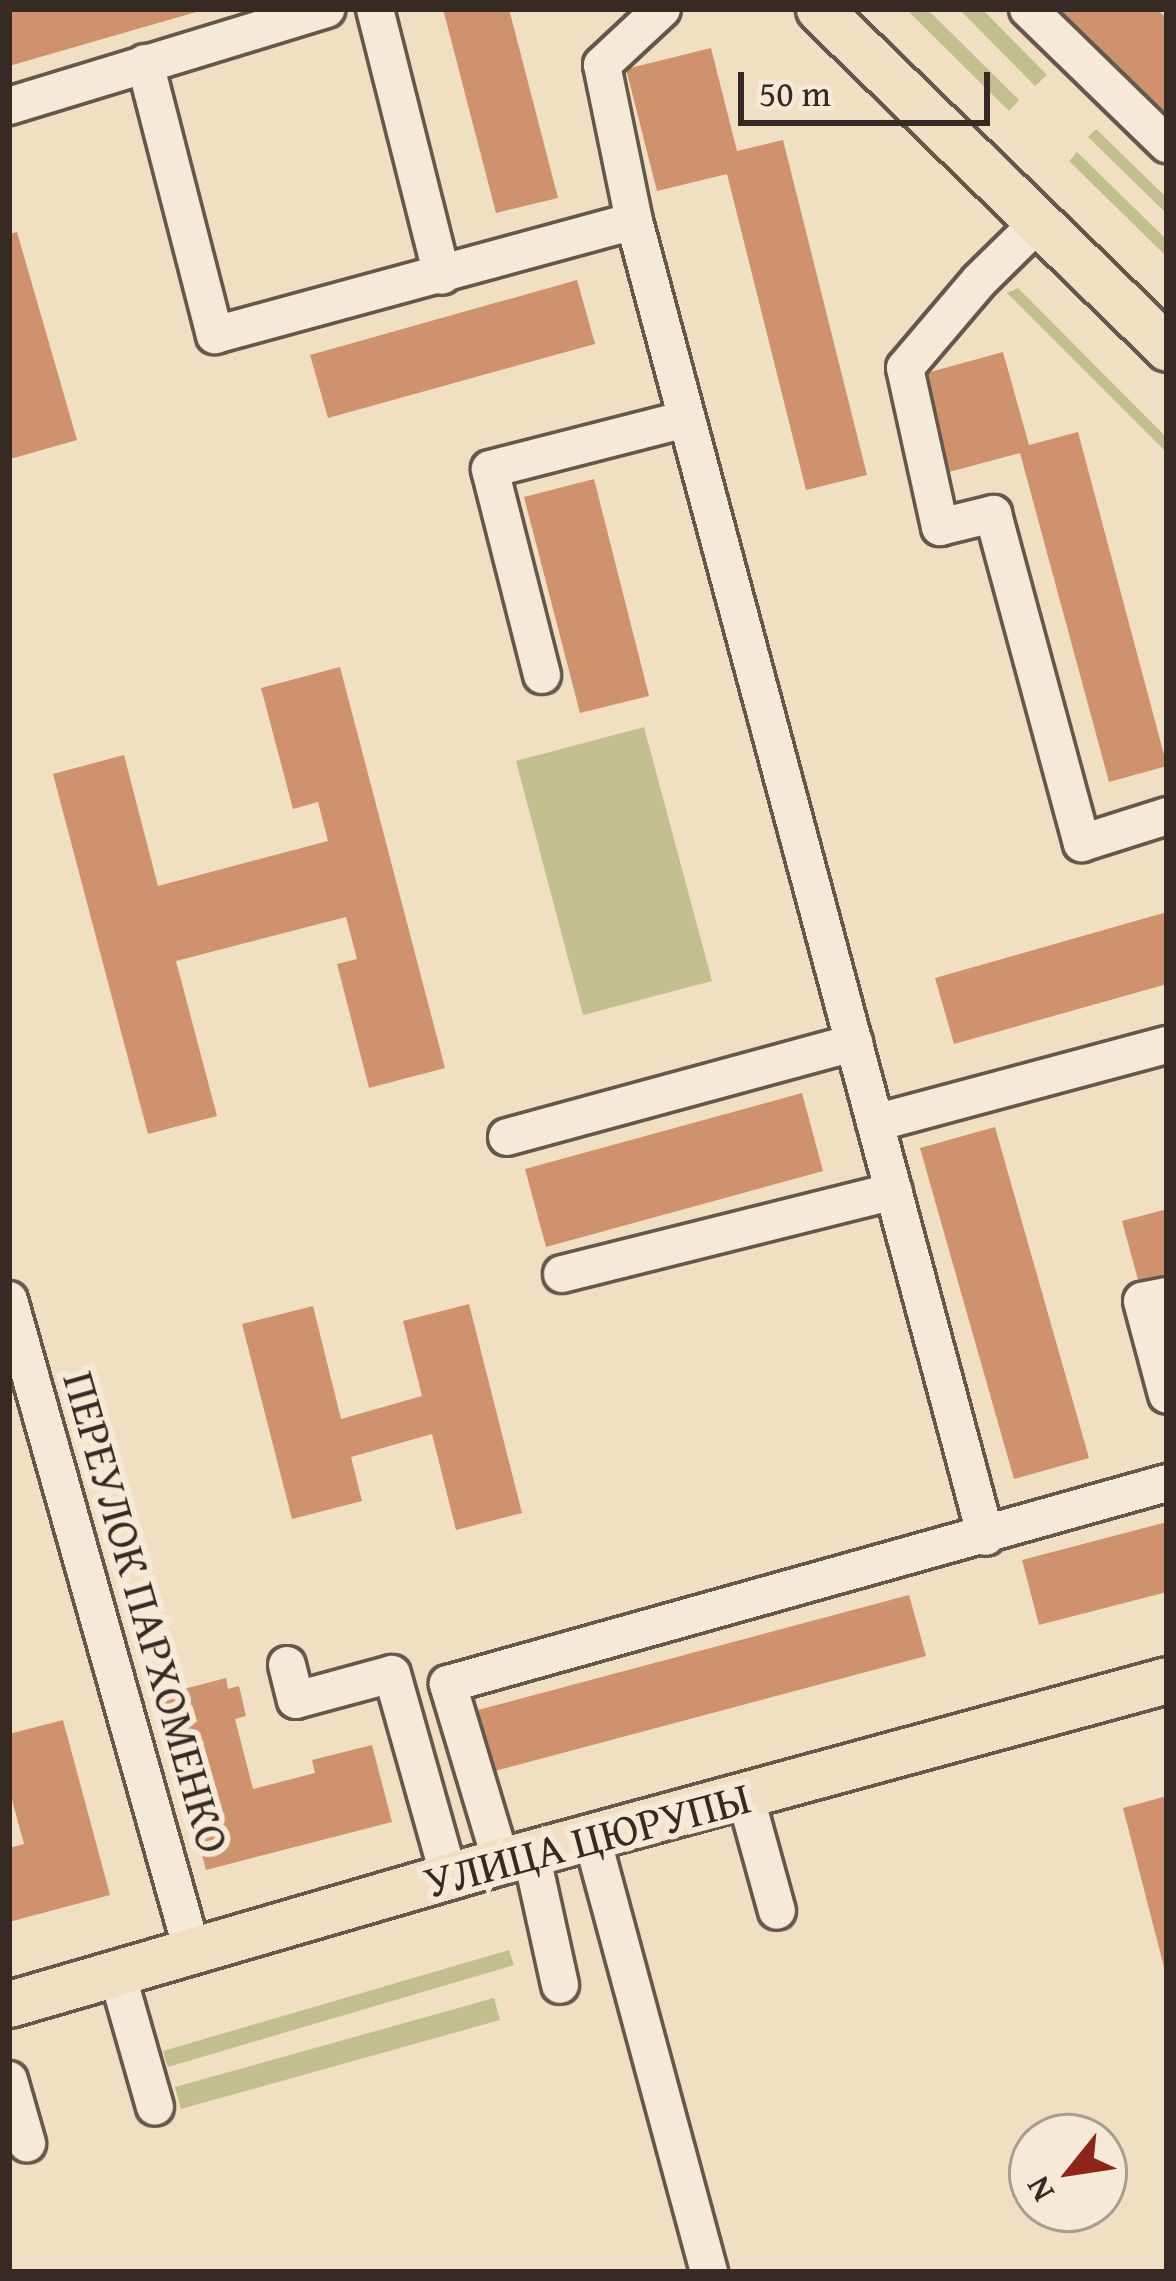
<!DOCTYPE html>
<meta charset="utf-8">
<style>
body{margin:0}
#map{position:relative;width:1176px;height:2281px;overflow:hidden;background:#f0dfc2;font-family:"Gentium Book Plus",serif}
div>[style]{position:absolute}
.green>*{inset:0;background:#c2bf8e}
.building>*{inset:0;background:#ce936c}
.roads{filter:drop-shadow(3px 0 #65574c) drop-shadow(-3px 0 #65574c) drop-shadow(0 3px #65574c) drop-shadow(0 -3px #65574c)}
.minor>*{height:36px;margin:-18px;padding:0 18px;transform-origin:18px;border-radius:18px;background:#f5ead7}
.major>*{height:45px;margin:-22.5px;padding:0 22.5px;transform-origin:22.5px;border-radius:22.5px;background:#f0dfc2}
span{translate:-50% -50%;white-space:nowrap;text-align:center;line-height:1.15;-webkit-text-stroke:12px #f5ead7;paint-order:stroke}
.street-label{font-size:45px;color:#372a24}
.frame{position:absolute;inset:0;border:12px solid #372a24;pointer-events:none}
.north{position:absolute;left:1008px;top:2113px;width:120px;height:120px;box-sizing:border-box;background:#f5ead7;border:3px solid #a99d8f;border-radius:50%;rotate:240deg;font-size:33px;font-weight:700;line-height:48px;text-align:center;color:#372a24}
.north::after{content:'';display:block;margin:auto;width:42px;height:54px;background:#8f2418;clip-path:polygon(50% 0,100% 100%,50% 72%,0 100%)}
.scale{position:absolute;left:738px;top:72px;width:252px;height:54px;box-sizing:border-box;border:6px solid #372a24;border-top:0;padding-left:15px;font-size:36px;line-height:42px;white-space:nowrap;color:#372a24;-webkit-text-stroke:9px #f5ead7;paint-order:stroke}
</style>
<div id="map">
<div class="green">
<i style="clip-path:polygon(906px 9px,927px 9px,1019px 100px,1009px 111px)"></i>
<i style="clip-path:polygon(959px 9px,982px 9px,1047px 75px,1035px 86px)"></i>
<i style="clip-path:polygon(1096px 129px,1167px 198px,1167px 214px,1088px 137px)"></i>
<i style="clip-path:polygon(1077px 152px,1167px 240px,1167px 257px,1069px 161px)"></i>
<i style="clip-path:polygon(1018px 288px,1167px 438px,1167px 453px,1007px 293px)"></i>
<i style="clip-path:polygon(644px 727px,712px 981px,583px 1015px,516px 761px)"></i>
<i style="clip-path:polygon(509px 1950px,514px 1965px,168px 2067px,163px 2051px)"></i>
<i style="clip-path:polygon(494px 1998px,500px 2020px,181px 2109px,175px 2087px)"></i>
</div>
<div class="building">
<i style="clip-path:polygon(9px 9px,203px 9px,203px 10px,9px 66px)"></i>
<i style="clip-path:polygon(443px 9px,509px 9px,558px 198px,496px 213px)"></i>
<i style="clip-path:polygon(1058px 9px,1157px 9px,1167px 19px,1167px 113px)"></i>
<i style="clip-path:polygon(711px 48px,737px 151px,783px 140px,867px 475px,806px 490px,727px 174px,657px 191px,626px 69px)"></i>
<i style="clip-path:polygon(17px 232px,77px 440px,10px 459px,9px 234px)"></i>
<i style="clip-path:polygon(577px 280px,595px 344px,328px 418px,310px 355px)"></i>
<i style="clip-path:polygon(1003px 352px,1029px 445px,1078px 432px,1167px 766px,1109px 782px,1020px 453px,949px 472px,923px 374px)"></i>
<i style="clip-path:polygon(594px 479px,649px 696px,580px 713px,524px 497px)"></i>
<i style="clip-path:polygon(340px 667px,445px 1068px,369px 1088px,337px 964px,357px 959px,346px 917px,176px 961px,217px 1116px,148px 1134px,53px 774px,124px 755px,158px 886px,328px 841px,318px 802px,293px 809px,261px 688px)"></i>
<i style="clip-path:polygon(1167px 912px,1167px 984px,954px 1044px,935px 978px)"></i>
<i style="clip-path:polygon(802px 1093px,823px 1171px,546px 1247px,525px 1169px)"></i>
<i style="clip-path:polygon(995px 1127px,1089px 1458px,1014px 1479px,920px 1148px)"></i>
<i style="clip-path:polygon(1167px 1209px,1167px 1280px,1140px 1287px,1122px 1221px)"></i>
<i style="clip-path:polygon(469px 1304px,522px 1513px,456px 1530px,432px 1434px,351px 1457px,362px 1501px,292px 1519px,242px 1324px,313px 1306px,341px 1419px,422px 1396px,403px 1321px)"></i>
<i style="clip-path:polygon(1167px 1522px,1167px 1592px,1039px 1625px,1022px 1560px)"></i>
<i style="clip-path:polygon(909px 1595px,926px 1656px,495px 1771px,478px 1710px)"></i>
<i style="clip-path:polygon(226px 1678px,228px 1689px,239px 1686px,246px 1716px,235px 1719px,253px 1789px,315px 1773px,312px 1760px,372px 1745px,392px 1822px,206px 1870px,161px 1695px)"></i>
<i style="clip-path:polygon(63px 1720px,110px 1895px,9px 1922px,9px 1848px,24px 1844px,9px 1789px,9px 1734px)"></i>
<i style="clip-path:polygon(1167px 1796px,1167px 1971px,1165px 1971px,1123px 1808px)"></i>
</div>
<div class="roads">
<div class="minor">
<i style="left:375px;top:9px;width:275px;rotate:75.9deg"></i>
<i style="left:662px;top:9px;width:82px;rotate:137deg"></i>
<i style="left:602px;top:65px;width:159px;rotate:78.4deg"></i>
<i style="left:634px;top:221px;width:1362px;rotate:75.03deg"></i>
<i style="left:1028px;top:9px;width:194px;rotate:44.2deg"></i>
<i style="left:145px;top:63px;width:281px;rotate:75.6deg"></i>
<i style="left:215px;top:335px;width:434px;rotate:-15.2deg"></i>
<i style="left:9px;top:106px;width:332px;rotate:-17deg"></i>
<i style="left:1039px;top:222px;width:84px;rotate:135.5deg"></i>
<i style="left:979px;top:281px;width:114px;rotate:130.4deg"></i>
<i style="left:905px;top:368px;width:163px;rotate:77.6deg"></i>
<i style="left:940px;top:527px;width:55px;rotate:-13.8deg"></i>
<i style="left:993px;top:514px;width:341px;rotate:74.9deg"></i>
<i style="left:1082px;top:843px;width:89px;rotate:-17.6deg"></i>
<i style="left:542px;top:675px;width:212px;rotate:-104.2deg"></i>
<i style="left:490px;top:469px;width:202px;rotate:-14.3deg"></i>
<i style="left:875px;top:1123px;width:302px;rotate:-15deg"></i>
<i style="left:507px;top:1137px;width:360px;rotate:-15.2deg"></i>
<i style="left:562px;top:1274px;width:342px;rotate:-14deg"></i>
<i style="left:1167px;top:1296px;width:25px;rotate:169deg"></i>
<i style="left:1142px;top:1301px;width:97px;rotate:75.1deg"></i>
<i style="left:9px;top:1300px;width:675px;rotate:74.28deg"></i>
<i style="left:287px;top:1665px;width:36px;rotate:76deg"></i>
<i style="left:296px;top:1700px;width:99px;rotate:-15.2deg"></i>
<i style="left:392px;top:1674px;width:211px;rotate:74.3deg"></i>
<i style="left:745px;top:1795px;width:120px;rotate:74.6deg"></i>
<i style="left:592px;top:1838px;width:449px;rotate:74.9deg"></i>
<i style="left:531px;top:1853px;width:135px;rotate:77.6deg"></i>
<i style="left:501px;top:1861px;width:185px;rotate:-106.7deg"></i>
<i style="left:448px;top:1684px;width:747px;rotate:-15.62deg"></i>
<i style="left:116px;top:1970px;width:142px;rotate:74.1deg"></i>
<i style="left:9px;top:2080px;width:66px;rotate:74.1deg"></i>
</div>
<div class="major">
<i style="left:819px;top:9px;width:486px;rotate:44.2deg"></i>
<i style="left:9px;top:2004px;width:512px;rotate:-16.21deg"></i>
<i style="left:501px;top:1861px;width:690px;rotate:-15.2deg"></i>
</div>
</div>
<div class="street-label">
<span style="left:147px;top:1612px;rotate:74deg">ПЕРЕУЛОК ПАРХОМЕНКО</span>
<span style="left:587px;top:1839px;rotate:-15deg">УЛИЦА ЦЮРУПЫ</span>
</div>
<div class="frame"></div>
<div class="north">N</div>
<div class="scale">50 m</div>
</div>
